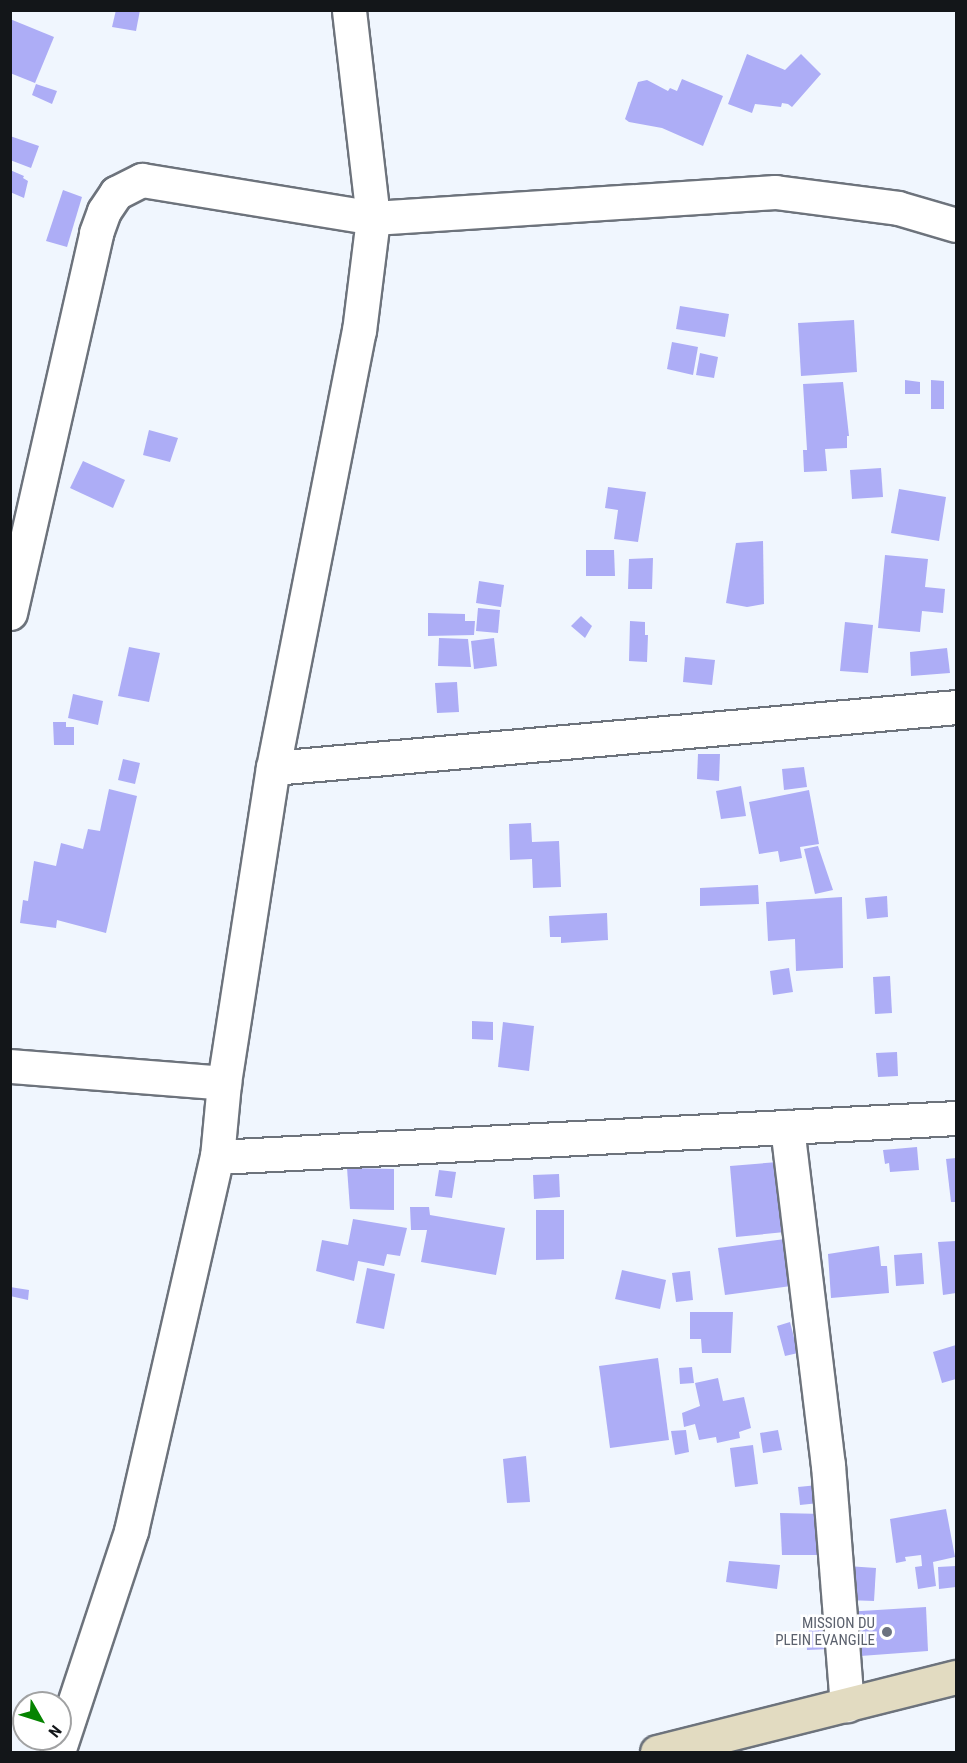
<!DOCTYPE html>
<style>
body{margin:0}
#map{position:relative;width:967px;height:1763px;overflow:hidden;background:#f0f6fe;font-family:"Roboto Condensed",sans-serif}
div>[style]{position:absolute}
.building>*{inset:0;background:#adadf6}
.roads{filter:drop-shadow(2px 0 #6d737c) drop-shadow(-2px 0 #6d737c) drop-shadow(0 2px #6d737c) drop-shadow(0 -2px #6d737c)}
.street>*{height:33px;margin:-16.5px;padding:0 16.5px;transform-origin:16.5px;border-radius:16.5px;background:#fff}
.secondary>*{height:33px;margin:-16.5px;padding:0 16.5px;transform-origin:16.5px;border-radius:16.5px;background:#e2dbc1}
.dots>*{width:16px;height:16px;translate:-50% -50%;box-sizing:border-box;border:3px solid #fff;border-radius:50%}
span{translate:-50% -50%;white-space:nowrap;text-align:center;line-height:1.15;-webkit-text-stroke:5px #fff;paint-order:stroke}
.worship-label{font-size:15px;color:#5b616d}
.right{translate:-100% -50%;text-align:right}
.frame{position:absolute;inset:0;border:12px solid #131619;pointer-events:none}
.north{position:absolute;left:12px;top:1691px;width:60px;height:60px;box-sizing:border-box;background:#fff;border:2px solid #a1a2a3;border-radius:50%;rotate:129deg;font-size:16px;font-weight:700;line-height:24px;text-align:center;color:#131619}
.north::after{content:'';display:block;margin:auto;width:21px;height:27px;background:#068401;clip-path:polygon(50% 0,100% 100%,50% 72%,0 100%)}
</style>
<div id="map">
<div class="building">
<i style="clip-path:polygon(116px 10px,140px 10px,136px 31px,112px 27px)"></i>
<i style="clip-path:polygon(10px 19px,54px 37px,35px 83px,10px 73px)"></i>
<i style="clip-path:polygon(747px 54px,785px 70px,801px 54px,821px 74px,792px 107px,788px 104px,782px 103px,781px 107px,755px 104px,752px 113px,728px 104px)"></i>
<i style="clip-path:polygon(682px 79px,723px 96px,703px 146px,662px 128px,629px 122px,625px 119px,638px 82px,647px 80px,668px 91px,670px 88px,677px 91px)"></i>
<i style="clip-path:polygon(36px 84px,57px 91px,52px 104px,32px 95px)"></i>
<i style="clip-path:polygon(10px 136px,39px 146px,31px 168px,10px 160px)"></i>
<i style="clip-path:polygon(10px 170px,24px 176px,23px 178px,28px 181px,24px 198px,10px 192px)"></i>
<i style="clip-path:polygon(63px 190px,82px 197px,67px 247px,46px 241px)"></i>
<i style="clip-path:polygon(680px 306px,729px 314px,725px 337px,676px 329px)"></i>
<i style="clip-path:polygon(854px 320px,857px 372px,801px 376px,798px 323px)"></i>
<i style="clip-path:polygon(672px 342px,698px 347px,693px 375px,667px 369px)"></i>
<i style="clip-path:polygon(700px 353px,718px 357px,714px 378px,696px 375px)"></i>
<i style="clip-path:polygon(905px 380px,920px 382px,920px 394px,905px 394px)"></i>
<i style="clip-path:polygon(931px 380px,944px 381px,944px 409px,931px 409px)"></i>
<i style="clip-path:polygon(843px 382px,849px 436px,847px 436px,847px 448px,825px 449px,827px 471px,804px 472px,803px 450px,807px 450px,803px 384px)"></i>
<i style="clip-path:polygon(149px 430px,178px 438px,170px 462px,143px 455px)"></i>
<i style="clip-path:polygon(83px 461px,125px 480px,113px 508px,70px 488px)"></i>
<i style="clip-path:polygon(881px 468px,883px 497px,852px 499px,850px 470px)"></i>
<i style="clip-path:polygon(608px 487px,646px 492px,638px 542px,614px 539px,618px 510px,605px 508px)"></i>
<i style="clip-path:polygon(899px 489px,946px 497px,939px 541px,891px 533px)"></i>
<i style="clip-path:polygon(763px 541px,764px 604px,747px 607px,726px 603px,736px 543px)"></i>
<i style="clip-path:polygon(586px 550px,614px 550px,615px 576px,586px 576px)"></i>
<i style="clip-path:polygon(885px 555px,928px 559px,925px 587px,945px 589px,943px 613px,922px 611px,920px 632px,878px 628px)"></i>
<i style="clip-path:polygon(653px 558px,652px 589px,628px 589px,629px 559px)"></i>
<i style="clip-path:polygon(479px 581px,504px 585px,501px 607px,476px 603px)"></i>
<i style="clip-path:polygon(478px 608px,500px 610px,498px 633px,476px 631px)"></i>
<i style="clip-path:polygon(428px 613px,465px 614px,465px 621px,475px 621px,474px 635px,428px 636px)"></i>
<i style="clip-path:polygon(581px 616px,592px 626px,585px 638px,571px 626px)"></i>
<i style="clip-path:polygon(630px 621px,645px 622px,645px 635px,648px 635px,647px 662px,629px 661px)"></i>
<i style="clip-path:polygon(845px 622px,873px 625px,868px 673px,840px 671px)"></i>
<i style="clip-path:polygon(439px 638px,468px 639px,471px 667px,438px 666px)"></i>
<i style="clip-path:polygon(494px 638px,497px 666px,474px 669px,471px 641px)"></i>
<i style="clip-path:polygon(129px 647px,160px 653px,149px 702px,118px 696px)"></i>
<i style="clip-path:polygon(947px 648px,950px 673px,911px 676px,910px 652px)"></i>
<i style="clip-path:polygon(685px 657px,715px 660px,712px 685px,683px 682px)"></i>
<i style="clip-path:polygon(457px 682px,459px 712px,437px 713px,435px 683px)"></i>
<i style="clip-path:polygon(73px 694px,103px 701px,98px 725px,68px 718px)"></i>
<i style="clip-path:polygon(53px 722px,66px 722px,66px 727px,74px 727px,74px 745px,54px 745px)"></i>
<i style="clip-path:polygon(698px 754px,720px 754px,719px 781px,697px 779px)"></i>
<i style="clip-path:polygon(123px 759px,140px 763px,135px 784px,118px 780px)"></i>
<i style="clip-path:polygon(804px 767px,807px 787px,784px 790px,782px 769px)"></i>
<i style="clip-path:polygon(741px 786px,746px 816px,721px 819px,716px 791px)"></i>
<i style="clip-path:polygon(109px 789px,137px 796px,106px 933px,57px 920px,56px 928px,20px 923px,23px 900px,28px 901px,34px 861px,56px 866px,61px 843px,83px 849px,88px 829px,100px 831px)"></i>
<i style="clip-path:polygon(809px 790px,819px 844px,800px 847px,802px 858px,780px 862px,778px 851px,759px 854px,749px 802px)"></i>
<i style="clip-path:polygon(531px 823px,532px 842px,559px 841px,561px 887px,533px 888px,532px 859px,510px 860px,509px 824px)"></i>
<i style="clip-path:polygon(818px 846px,833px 890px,815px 894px,804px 849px)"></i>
<i style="clip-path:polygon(758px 885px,759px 904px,700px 906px,700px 888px)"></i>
<i style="clip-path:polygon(887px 896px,888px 917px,867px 919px,865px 898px)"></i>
<i style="clip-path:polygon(842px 897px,843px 968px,796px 971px,795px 939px,768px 941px,766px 902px)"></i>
<i style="clip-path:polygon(607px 913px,608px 940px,561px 943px,561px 937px,550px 937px,549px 916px)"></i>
<i style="clip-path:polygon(789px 968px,793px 992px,773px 995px,770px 971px)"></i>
<i style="clip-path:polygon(890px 976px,892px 1013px,875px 1014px,873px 977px)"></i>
<i style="clip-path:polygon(472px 1021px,493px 1022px,493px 1040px,472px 1039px)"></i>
<i style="clip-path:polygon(503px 1022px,534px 1026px,529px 1071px,498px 1067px)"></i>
<i style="clip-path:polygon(897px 1052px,898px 1076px,878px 1077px,876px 1053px)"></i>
<i style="clip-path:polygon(917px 1147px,919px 1170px,890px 1172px,889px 1163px,885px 1164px,883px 1150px)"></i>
<i style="clip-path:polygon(956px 1158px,956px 1202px,951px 1202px,946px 1159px)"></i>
<i style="clip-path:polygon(778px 1162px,785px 1232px,736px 1237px,730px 1166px)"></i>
<i style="clip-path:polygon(347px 1168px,394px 1169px,394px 1210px,350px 1209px)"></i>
<i style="clip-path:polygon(439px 1170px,456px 1172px,452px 1198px,435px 1196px)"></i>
<i style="clip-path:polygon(559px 1174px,560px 1197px,534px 1199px,533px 1175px)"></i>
<i style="clip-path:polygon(410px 1207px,429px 1207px,430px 1215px,505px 1228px,496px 1275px,421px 1262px,427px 1230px,411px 1230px)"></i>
<i style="clip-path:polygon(536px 1210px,564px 1210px,564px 1259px,536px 1260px)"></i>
<i style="clip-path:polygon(353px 1219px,407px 1228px,400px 1256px,387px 1254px,384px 1266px,358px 1261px,354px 1281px,316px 1271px,322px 1240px,348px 1245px)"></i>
<i style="clip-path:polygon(785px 1239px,791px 1286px,725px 1295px,718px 1248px)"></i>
<i style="clip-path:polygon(956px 1241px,956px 1293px,943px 1295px,938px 1242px)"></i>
<i style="clip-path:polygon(879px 1246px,881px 1266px,887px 1266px,889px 1293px,831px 1298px,828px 1254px)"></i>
<i style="clip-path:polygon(922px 1253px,924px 1284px,896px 1286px,894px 1255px)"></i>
<i style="clip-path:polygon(367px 1268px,395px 1274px,384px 1329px,356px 1323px)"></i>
<i style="clip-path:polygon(622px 1270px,666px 1280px,660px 1309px,615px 1299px)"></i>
<i style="clip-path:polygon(690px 1271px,693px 1300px,676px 1302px,672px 1273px)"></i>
<i style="clip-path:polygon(10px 1287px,29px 1290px,28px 1300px,10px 1296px)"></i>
<i style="clip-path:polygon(690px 1312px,733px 1312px,731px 1353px,702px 1353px,701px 1339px,690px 1339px)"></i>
<i style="clip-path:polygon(790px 1322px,798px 1353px,785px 1356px,777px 1326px)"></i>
<i style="clip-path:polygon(956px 1345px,956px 1379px,942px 1383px,933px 1352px)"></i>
<i style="clip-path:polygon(658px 1358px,669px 1440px,610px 1448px,599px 1366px)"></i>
<i style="clip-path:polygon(692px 1367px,694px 1383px,680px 1384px,679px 1368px)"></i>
<i style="clip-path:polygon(718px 1378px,723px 1401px,744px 1397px,751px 1428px,739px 1432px,740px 1438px,717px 1443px,716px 1437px,699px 1440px,695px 1424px,684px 1427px,682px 1413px,700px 1406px,695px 1383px)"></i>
<i style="clip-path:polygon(686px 1430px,689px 1452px,675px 1455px,671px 1431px)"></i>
<i style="clip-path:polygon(778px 1430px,782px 1450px,763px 1453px,760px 1433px)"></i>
<i style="clip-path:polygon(753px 1445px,758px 1484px,735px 1487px,730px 1448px)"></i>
<i style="clip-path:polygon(526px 1456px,530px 1502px,507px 1503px,503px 1459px)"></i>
<i style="clip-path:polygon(818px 1485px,819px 1503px,800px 1505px,798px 1487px)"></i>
<i style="clip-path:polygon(946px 1509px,955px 1557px,933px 1562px,936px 1586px,918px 1589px,915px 1567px,922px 1566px,921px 1555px,905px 1557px,906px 1561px,896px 1563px,890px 1519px)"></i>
<i style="clip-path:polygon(780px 1513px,824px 1514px,826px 1555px,782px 1555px)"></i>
<i style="clip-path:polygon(729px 1561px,780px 1565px,777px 1589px,726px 1582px)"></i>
<i style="clip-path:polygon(847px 1566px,876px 1568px,874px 1601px,846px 1600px)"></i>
<i style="clip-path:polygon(956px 1566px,956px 1587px,939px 1589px,938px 1567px)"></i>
<i style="clip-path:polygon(926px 1607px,928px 1651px,847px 1657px,845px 1612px)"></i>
<i style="clip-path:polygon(830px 1618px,831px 1649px,807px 1650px,806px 1619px)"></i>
</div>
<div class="roads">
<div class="street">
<i style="left:10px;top:613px;width:390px;rotate:-77.2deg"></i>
<i style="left:96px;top:233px;width:23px;rotate:-70deg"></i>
<i style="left:104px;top:211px;width:22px;rotate:-56deg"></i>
<i style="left:116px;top:193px;width:29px;rotate:-27deg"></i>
<i style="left:142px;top:180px;width:234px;rotate:9.3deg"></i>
<i style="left:373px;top:218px;width:403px;rotate:-3.7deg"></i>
<i style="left:775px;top:192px;width:124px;rotate:7.4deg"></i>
<i style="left:898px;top:208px;width:60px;rotate:16.3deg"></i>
<i style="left:273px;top:768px;width:686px;rotate:-5.1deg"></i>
<i style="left:10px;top:1066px;width:215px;rotate:4.5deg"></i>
<i style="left:787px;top:1127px;width:340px;rotate:83.1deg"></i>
<i style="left:828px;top:1465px;width:241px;rotate:85.5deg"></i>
<i style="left:217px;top:1157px;width:740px;rotate:-3.02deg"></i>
<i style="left:58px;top:1752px;width:233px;rotate:-71.7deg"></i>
<i style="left:131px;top:1531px;width:384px;rotate:-77.1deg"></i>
<i style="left:217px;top:1157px;width:74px;rotate:-84.6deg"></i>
<i style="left:224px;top:1083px;width:319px;rotate:-81.2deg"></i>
<i style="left:273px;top:768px;width:445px;rotate:-78.9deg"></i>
<i style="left:359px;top:331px;width:114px;rotate:-82.9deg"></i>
<i style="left:373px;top:218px;width:209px;rotate:-96.6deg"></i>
</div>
<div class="secondary">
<i style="left:657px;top:1752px;width:308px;rotate:-14.1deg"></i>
</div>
</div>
<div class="dots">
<i style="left:887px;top:1632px;background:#6b7280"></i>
</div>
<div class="worship-label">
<span class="right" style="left:875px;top:1632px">MISSION DU<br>PLEIN EVANGILE</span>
</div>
<div class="frame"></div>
<div class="north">N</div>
</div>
